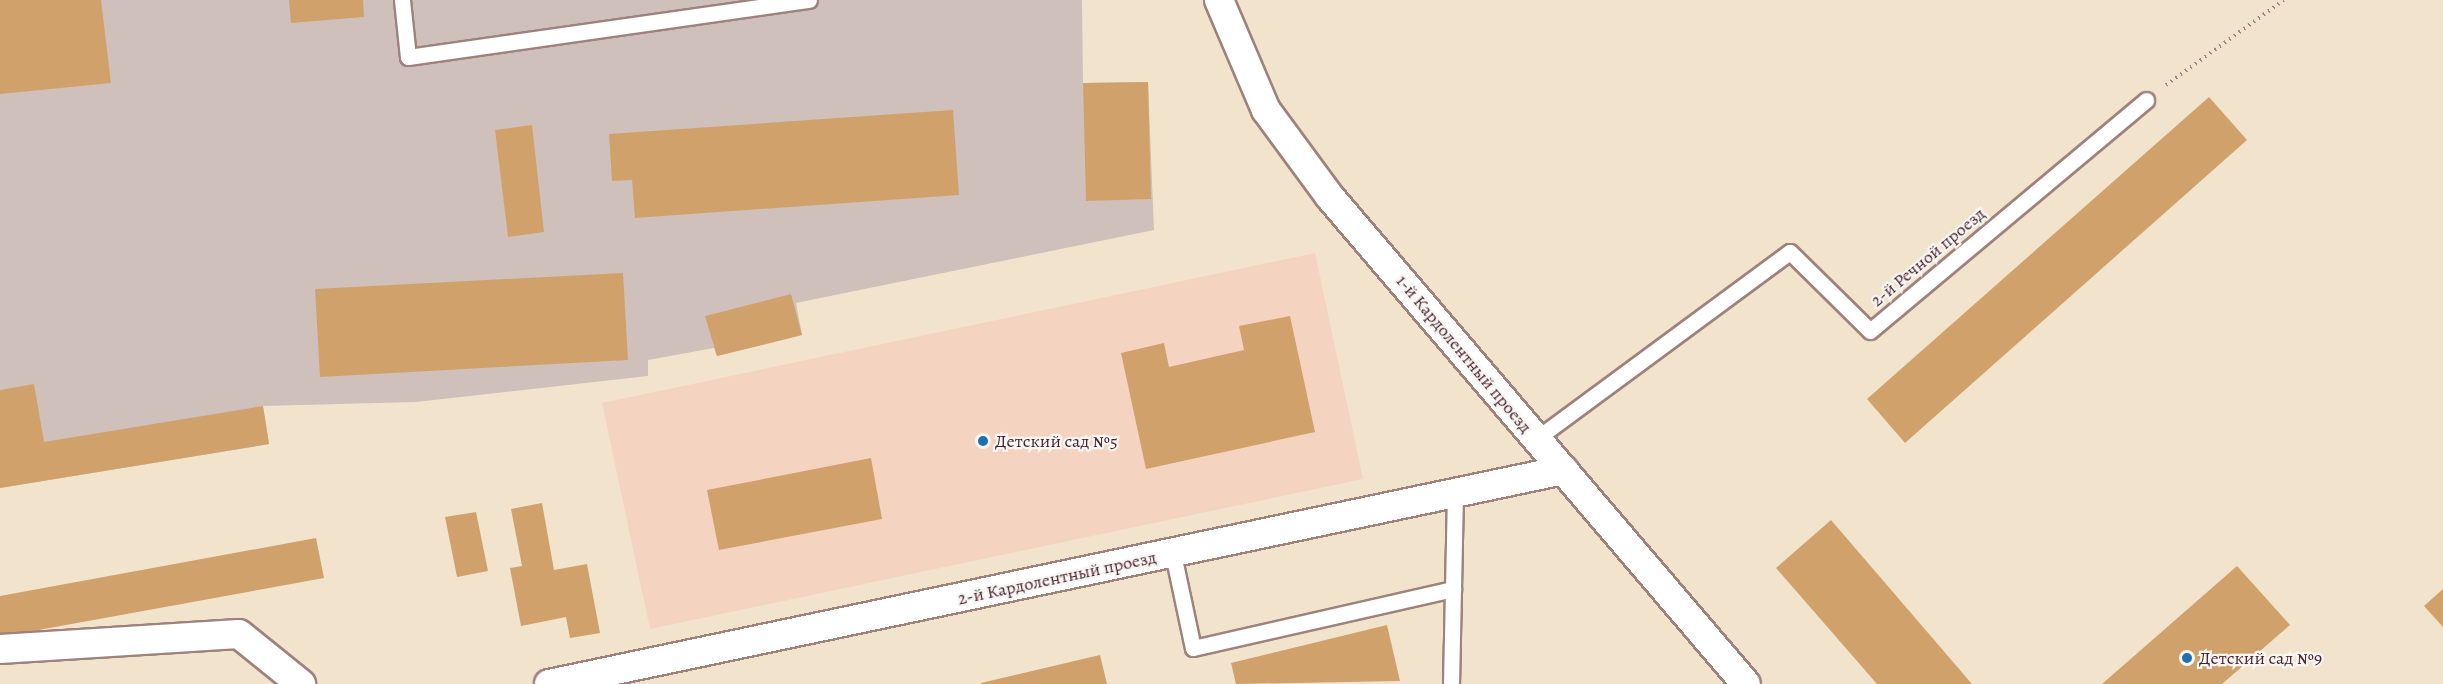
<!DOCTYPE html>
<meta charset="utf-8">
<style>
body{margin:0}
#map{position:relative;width:2443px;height:684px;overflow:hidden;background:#f2e4cc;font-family:Alegreya,serif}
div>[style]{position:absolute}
.built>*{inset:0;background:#f4d3c0}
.industrial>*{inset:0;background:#d0c0bc}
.building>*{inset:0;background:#d1a16b}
.path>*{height:4px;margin-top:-2px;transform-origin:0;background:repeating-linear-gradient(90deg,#9e827c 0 1.5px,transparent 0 6px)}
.roads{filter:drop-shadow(2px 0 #9e827c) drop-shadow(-2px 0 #9e827c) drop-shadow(0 2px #9e827c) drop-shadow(0 -2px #9e827c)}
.service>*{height:15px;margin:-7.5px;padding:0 7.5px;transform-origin:7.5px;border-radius:7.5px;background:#fff}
.minor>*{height:28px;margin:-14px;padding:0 14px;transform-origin:14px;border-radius:14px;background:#fff}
.dots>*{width:16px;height:16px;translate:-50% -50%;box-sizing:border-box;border:3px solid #f6f6f2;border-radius:50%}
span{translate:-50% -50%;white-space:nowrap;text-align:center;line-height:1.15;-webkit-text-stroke:4.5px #f6f6f2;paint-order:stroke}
.street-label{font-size:18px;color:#4a1f2b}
.poi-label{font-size:18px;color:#4a1f2b}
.left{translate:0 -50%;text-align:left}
</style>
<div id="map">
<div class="built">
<i style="clip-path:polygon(1315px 253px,1363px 479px,650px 629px,602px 403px)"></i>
</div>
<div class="industrial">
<i style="clip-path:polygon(0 0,1082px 0,1083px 83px,1148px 82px,1154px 230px,796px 303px,802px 335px,717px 356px,714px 348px,648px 360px,648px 376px,416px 402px,263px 406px,269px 444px,0 488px)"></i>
</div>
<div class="building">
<i style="clip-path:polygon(0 0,101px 0,111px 83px,0 94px)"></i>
<i style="clip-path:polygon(289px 0,363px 0,364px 17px,291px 23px)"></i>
<i style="clip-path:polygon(1148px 82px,1151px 199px,1086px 201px,1083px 83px)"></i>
<i style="clip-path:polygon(2209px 97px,2247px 140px,1905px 443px,1867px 399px)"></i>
<i style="clip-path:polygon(953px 110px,959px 195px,635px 218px,632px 180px,612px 181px,609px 134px)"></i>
<i style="clip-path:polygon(532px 125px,544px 232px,508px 237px,495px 130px)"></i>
<i style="clip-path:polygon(623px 273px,628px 360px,320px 377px,315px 289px)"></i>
<i style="clip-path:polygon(791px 294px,802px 335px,717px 356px,705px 316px)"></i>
<i style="clip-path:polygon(1290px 316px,1315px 432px,1146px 469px,1121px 353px,1164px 343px,1169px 367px,1244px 350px,1239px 326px)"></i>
<i style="clip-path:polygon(34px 384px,44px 442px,263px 406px,269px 444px,0 488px,0 390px)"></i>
<i style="clip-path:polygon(871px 458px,882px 519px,719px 550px,707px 490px)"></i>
<i style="clip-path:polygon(542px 503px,554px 570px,587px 564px,600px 633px,570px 638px,566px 617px,521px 626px,510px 568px,522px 566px,511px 509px)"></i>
<i style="clip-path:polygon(476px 512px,488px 571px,457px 577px,445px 517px)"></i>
<i style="clip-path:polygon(1831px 520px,1972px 684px,1877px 684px,1776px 568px)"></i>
<i style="clip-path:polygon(316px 538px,324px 578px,0 637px,0 596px)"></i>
<i style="clip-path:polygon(2237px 566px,2290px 625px,2222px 684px,2102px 684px)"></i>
<i style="clip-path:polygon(2443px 589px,2443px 627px,2424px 606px)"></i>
<i style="clip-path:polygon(1387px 625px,1400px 681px,1236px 684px,1231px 663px)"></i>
<i style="clip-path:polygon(1100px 655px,1107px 684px,981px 684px,981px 683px)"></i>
</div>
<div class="path">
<i style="left:2166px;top:85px;width:145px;rotate:-35.8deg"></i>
</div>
<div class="roads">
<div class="service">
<i style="left:402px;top:0;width:57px;rotate:84deg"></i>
<i style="left:408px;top:57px;width:405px;rotate:-8.1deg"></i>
<i style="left:1536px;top:439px;width:315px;rotate:-36.4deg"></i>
<i style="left:1790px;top:252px;width:112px;rotate:44.6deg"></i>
<i style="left:1870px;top:331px;width:360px;rotate:-39.9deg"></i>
<i style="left:1173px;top:554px;width:96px;rotate:78deg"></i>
<i style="left:1193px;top:648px;width:267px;rotate:-12.8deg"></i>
<i style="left:1451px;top:684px;width:190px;rotate:-88.8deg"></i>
</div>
<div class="minor">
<i style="left:1219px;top:0;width:120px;rotate:66.9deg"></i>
<i style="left:1266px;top:110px;width:108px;rotate:53.7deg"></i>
<i style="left:1330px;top:197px;width:640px;rotate:49.5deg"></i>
<i style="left:0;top:649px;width:239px;rotate:-3.6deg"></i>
<i style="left:239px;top:634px;width:80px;rotate:38.9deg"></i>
<i style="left:549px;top:684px;width:1037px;rotate:-11.91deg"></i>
</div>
</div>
<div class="dots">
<i style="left:983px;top:441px;background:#1f6fb2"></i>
<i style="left:2187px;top:658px;background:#1f6fb2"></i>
</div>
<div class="street-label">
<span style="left:1928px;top:257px;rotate:-40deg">2-й Речной проезд</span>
<span style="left:1464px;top:354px;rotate:50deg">1-й Кардолентный проезд</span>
<span style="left:1057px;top:578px;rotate:-12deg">2-й Кардолентный проезд</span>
</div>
<div class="poi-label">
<span class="left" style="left:995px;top:441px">Детский сад №5</span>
<span class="left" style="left:2199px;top:658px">Детский сад №9</span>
</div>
</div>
